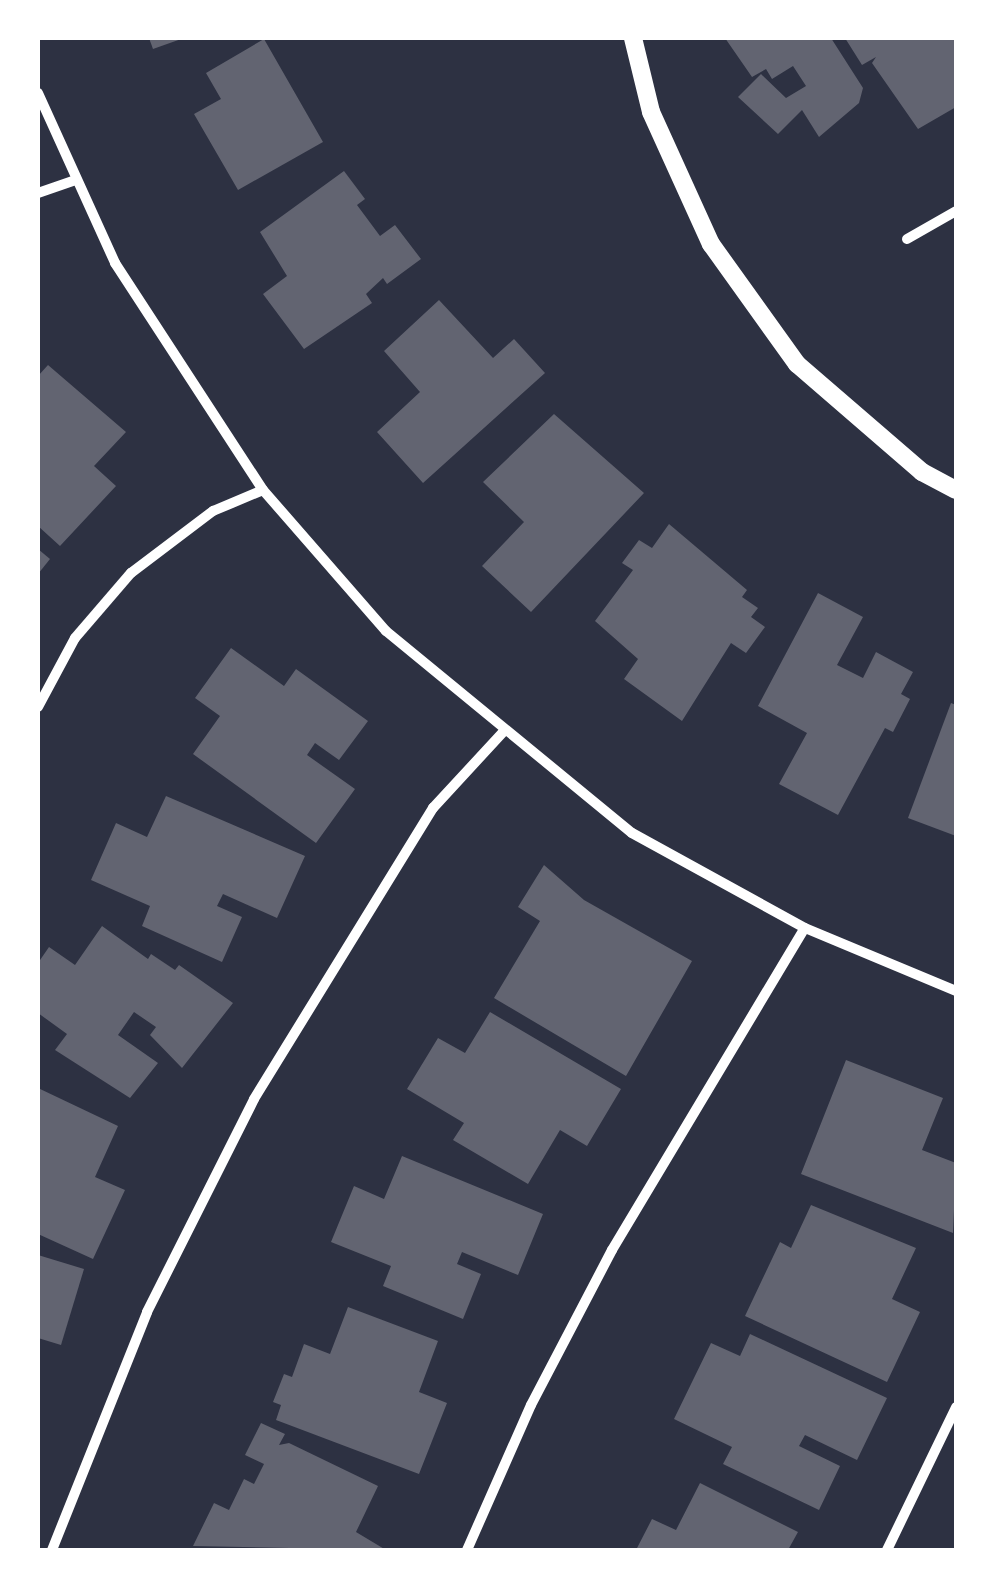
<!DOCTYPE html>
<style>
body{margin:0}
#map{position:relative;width:994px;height:1588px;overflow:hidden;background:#2d3142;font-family:Rubik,sans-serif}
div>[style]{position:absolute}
.building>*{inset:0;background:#626471}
.minor>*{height:10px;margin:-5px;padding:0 5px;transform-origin:5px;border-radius:5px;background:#fff}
.tertiary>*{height:18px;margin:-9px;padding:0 9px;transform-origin:9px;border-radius:9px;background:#fff}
span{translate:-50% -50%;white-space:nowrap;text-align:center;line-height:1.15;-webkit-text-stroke:10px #fff;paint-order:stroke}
.frame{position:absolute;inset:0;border:40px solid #fff;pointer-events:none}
</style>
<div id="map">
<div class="building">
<i style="clip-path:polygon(149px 38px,184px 38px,153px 49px)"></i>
<i style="clip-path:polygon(725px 38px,831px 38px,863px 88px,859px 103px,819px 137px,802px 110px,778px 134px,738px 97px,761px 74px,786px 98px,806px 86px,793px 66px,772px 79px,766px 69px,752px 77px)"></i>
<i style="clip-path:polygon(845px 38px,954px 38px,956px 107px,918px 129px,872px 63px,876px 57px,862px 65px)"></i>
<i style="clip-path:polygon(264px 39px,323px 142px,238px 190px,194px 114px,221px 99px,206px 73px)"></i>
<i style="clip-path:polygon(344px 171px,365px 199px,357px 205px,380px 236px,395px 225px,421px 259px,387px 284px,383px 278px,366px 294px,372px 303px,304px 349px,263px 294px,287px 276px,260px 232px)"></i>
<i style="clip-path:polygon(439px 300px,493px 358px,514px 339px,545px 373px,423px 483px,377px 432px,420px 392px,384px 351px)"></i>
<i style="clip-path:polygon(48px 365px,126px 432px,94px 466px,116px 486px,60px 546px,38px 526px,38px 376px)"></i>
<i style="clip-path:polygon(554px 414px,644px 493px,531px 612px,482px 566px,524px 522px,483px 482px)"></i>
<i style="clip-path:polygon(669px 524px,747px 590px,742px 597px,758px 608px,751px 617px,765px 627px,746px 653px,731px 643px,682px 721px,624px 679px,638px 659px,595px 621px,633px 570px,622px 563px,639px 540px,652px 548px)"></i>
<i style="clip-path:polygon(38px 549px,50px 559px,38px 574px)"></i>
<i style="clip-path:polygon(818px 593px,863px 617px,837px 665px,863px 678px,876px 652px,913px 672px,901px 694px,910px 699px,893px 732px,885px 728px,838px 815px,779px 784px,807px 733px,758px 706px)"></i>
<i style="clip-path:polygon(231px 648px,284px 686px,296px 669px,368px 721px,339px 760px,315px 743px,307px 755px,355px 789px,316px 843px,193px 754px,220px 716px,195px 698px)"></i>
<i style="clip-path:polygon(951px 703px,956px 705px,956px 836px,908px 818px)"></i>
<i style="clip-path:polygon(166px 796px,305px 856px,277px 918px,223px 894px,217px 906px,242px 917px,222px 962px,142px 926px,150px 906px,91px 880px,116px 823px,147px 837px)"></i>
<i style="clip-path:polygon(544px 865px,584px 900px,692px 961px,626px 1076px,494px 998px,540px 921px,518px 907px)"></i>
<i style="clip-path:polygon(102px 926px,148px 959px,151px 954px,175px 970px,179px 965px,233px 1003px,182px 1068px,150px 1035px,156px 1027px,134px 1012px,118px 1035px,158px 1063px,130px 1098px,55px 1050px,67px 1034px,38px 1013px,38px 963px,49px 947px,75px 965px)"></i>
<i style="clip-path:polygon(490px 1012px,621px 1089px,587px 1146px,560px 1130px,528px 1184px,453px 1140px,464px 1123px,407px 1089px,438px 1038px,465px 1053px)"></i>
<i style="clip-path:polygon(846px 1060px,943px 1098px,922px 1150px,956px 1163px,953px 1233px,801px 1174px)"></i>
<i style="clip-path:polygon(38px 1088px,118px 1126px,95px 1177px,125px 1190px,93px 1259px,38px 1234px)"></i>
<i style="clip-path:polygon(402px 1156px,543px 1214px,518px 1275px,462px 1252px,457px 1264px,481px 1274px,463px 1319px,383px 1286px,391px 1266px,331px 1242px,354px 1186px,384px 1199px)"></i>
<i style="clip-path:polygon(811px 1205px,916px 1248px,892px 1299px,920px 1312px,887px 1382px,745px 1316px,780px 1242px,791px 1248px)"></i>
<i style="clip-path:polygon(38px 1255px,84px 1269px,61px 1345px,38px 1338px)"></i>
<i style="clip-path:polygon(348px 1307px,438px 1341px,419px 1392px,447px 1403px,419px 1474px,276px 1420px,281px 1405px,273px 1402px,284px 1374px,292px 1377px,304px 1344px,330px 1354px)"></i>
<i style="clip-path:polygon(750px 1334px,887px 1398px,857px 1460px,805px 1435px,799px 1446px,840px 1466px,819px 1510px,723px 1464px,732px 1447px,674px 1419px,711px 1343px,740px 1356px)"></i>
<i style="clip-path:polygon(261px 1423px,285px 1434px,279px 1445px,289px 1443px,378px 1486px,356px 1532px,386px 1550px,193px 1546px,214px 1503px,229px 1510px,244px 1479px,254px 1484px,264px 1464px,245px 1455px)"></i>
<i style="clip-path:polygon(700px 1483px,798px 1532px,788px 1550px,636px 1550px,652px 1519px,676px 1530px)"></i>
</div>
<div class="minor">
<i style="left:38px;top:93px;width:187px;rotate:65.6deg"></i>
<i style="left:115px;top:263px;width:271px;rotate:56.9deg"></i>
<i style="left:263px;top:490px;width:187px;rotate:48.9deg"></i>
<i style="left:386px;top:631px;width:318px;rotate:39.4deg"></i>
<i style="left:632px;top:833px;width:197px;rotate:28.8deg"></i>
<i style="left:805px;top:928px;width:164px;rotate:22.6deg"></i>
<i style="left:38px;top:193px;width:39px;rotate:-19deg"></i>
<i style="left:907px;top:239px;width:56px;rotate:-29.7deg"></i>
<i style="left:38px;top:707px;width:78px;rotate:-61.8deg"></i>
<i style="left:75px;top:638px;width:86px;rotate:-49.3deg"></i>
<i style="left:131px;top:573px;width:103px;rotate:-37.1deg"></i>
<i style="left:213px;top:511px;width:54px;rotate:-22.8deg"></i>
<i style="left:52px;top:1550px;width:256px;rotate:-68.2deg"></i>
<i style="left:147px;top:1312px;width:238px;rotate:-63.3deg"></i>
<i style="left:254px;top:1099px;width:342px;rotate:-58.4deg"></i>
<i style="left:433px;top:808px;width:106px;rotate:-47.3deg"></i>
<i style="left:467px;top:1550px;width:158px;rotate:-66.2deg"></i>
<i style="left:531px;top:1405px;width:175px;rotate:-62.4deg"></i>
<i style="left:612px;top:1250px;width:375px;rotate:-59.1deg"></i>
<i style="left:887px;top:1550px;width:159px;rotate:-64.2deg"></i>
</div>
<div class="tertiary">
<i style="left:633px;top:38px;width:76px;rotate:76.3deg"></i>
<i style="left:651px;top:112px;width:145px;rotate:65.6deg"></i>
<i style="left:711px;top:244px;width:148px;rotate:54.4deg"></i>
<i style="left:797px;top:364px;width:165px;rotate:40.8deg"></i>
<i style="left:922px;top:472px;width:38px;rotate:28deg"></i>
</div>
<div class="frame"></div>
</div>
